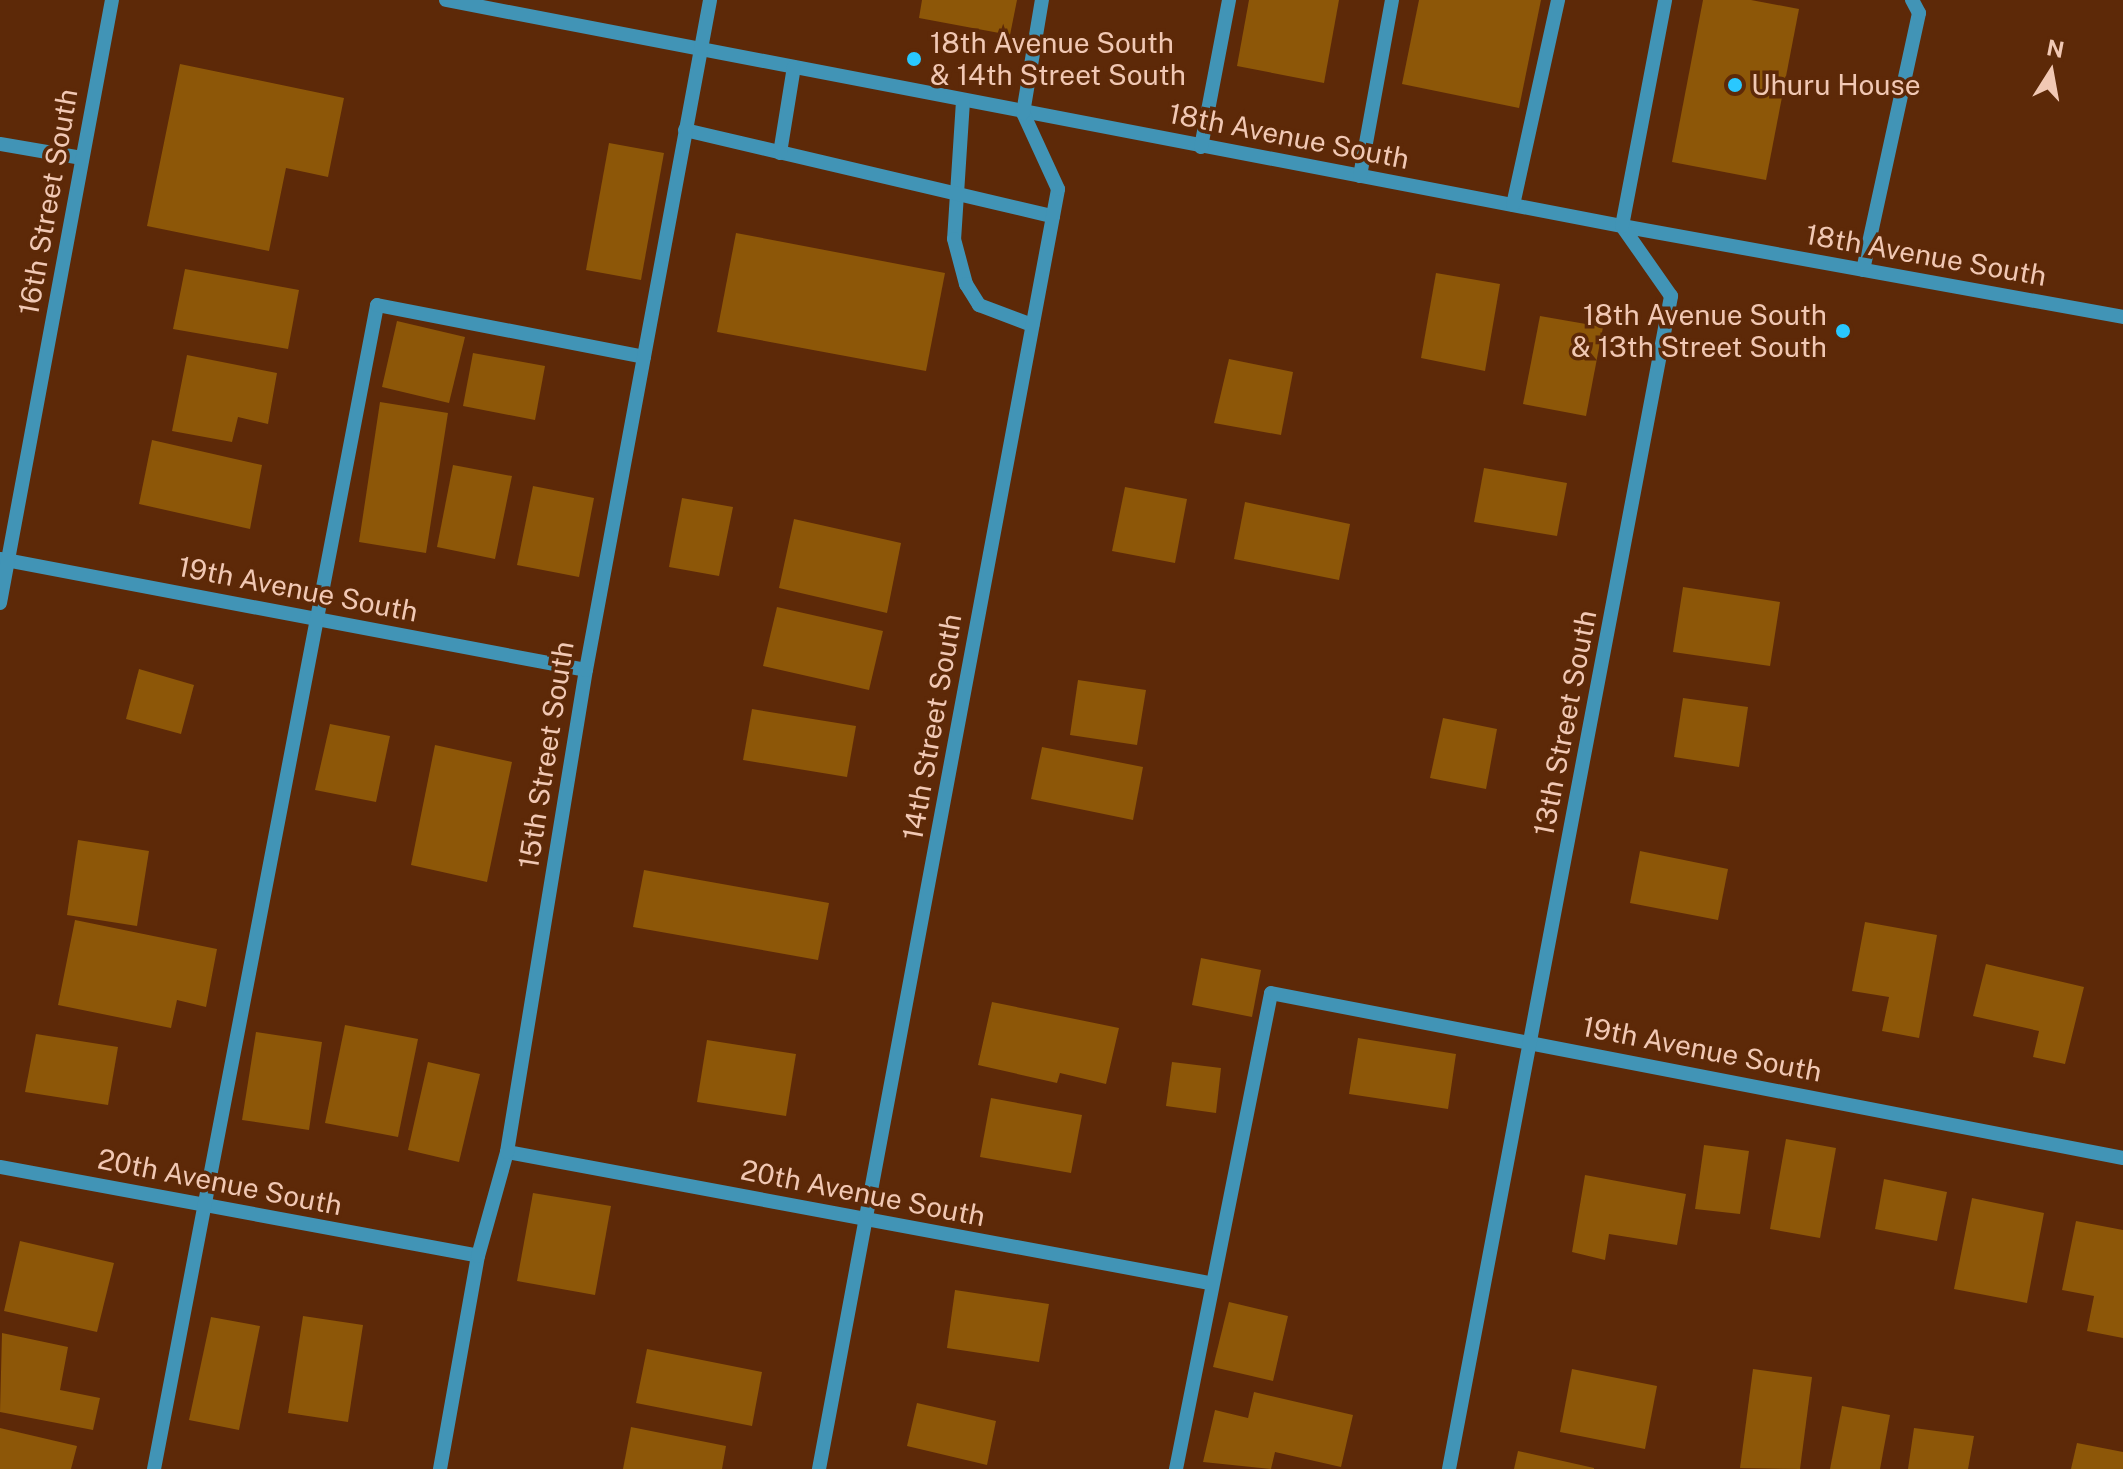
<!DOCTYPE html>
<style>
body{margin:0}
#map{position:relative;width:2123px;height:1469px;overflow:hidden;background:#5d2908;font-family:"Public Sans",sans-serif}
div>[style]{position:absolute}
.building>*{inset:0;background:#8d5708}
.minor>*{height:14px;margin:-7px;padding:0 7px;transform-origin:7px;border-radius:7px;background:#4194b6}
.dots>*{width:22px;height:22px;translate:-50% -50%;box-sizing:border-box;border:4px solid #5d2908;border-radius:50%}
span{translate:-50% -50%;white-space:nowrap;text-align:center;line-height:1.15;-webkit-text-stroke:7px #5d2908;paint-order:stroke}
.poi-label{font-size:28px;color:#f1c8b4}
.left{translate:0 -50%;text-align:left}
.right{translate:-100% -50%;text-align:right}
.street-label{font-size:28px;color:#f1c8b4}
.north{position:absolute;left:2011px;top:32px;width:80px;height:80px;-webkit-text-stroke:6px #5d2908;paint-order:stroke;rotate:11deg;font-size:22px;font-weight:700;line-height:32px;text-align:center;color:#f1c8b4}
.north::after{content:'';display:block;margin:auto;width:28px;height:36px;background:#f1c8b4;clip-path:polygon(50% 0,100% 100%,50% 72%,0 100%)}
</style>
<div id="map">
<div class="building">
<i style="clip-path:polygon(922px 0,1017px 0,1010px 35px,919px 18px)"></i>
<i style="clip-path:polygon(1249px 0,1339px 0,1324px 83px,1237px 66px)"></i>
<i style="clip-path:polygon(1419px 0,1541px 0,1519px 108px,1402px 84px)"></i>
<i style="clip-path:polygon(1703px 0,1751px 0,1799px 9px,1766px 180px,1672px 162px)"></i>
<i style="clip-path:polygon(180px 64px,344px 98px,328px 177px,286px 168px,269px 251px,147px 226px)"></i>
<i style="clip-path:polygon(609px 143px,664px 153px,641px 280px,586px 270px)"></i>
<i style="clip-path:polygon(736px 233px,945px 273px,926px 371px,717px 332px)"></i>
<i style="clip-path:polygon(185px 269px,299px 290px,288px 349px,173px 329px)"></i>
<i style="clip-path:polygon(1436px 273px,1500px 284px,1485px 371px,1421px 358px)"></i>
<i style="clip-path:polygon(1540px 316px,1603px 327px,1586px 416px,1523px 404px)"></i>
<i style="clip-path:polygon(397px 321px,465px 337px,449px 403px,382px 387px)"></i>
<i style="clip-path:polygon(473px 353px,545px 366px,535px 420px,463px 406px)"></i>
<i style="clip-path:polygon(187px 355px,277px 373px,268px 424px,238px 417px,232px 442px,172px 431px)"></i>
<i style="clip-path:polygon(1229px 359px,1293px 372px,1281px 435px,1214px 423px)"></i>
<i style="clip-path:polygon(380px 402px,448px 413px,426px 553px,359px 542px)"></i>
<i style="clip-path:polygon(152px 440px,262px 465px,250px 529px,139px 504px)"></i>
<i style="clip-path:polygon(453px 465px,512px 476px,495px 559px,437px 547px)"></i>
<i style="clip-path:polygon(1484px 468px,1567px 483px,1557px 536px,1474px 522px)"></i>
<i style="clip-path:polygon(533px 486px,594px 498px,579px 577px,517px 565px)"></i>
<i style="clip-path:polygon(1125px 487px,1187px 499px,1175px 563px,1112px 551px)"></i>
<i style="clip-path:polygon(682px 498px,733px 507px,719px 576px,669px 567px)"></i>
<i style="clip-path:polygon(1245px 502px,1350px 524px,1339px 580px,1234px 559px)"></i>
<i style="clip-path:polygon(794px 519px,901px 543px,887px 613px,779px 588px)"></i>
<i style="clip-path:polygon(1683px 587px,1780px 602px,1770px 666px,1673px 652px)"></i>
<i style="clip-path:polygon(777px 607px,883px 631px,869px 690px,763px 666px)"></i>
<i style="clip-path:polygon(139px 669px,194px 685px,181px 734px,126px 719px)"></i>
<i style="clip-path:polygon(1078px 680px,1146px 690px,1137px 745px,1070px 735px)"></i>
<i style="clip-path:polygon(1683px 698px,1748px 707px,1739px 767px,1674px 757px)"></i>
<i style="clip-path:polygon(752px 709px,856px 726px,847px 777px,743px 760px)"></i>
<i style="clip-path:polygon(1443px 718px,1497px 729px,1486px 789px,1430px 778px)"></i>
<i style="clip-path:polygon(330px 724px,390px 736px,376px 802px,315px 790px)"></i>
<i style="clip-path:polygon(435px 745px,512px 762px,487px 882px,411px 865px)"></i>
<i style="clip-path:polygon(1042px 747px,1143px 767px,1133px 820px,1031px 799px)"></i>
<i style="clip-path:polygon(78px 840px,149px 851px,137px 926px,67px 915px)"></i>
<i style="clip-path:polygon(1640px 851px,1728px 869px,1718px 920px,1630px 903px)"></i>
<i style="clip-path:polygon(644px 870px,829px 903px,818px 960px,633px 927px)"></i>
<i style="clip-path:polygon(75px 920px,217px 949px,206px 1007px,177px 1000px,171px 1028px,58px 1005px)"></i>
<i style="clip-path:polygon(1865px 922px,1937px 935px,1919px 1038px,1882px 1031px,1889px 997px,1852px 991px)"></i>
<i style="clip-path:polygon(1201px 958px,1261px 970px,1252px 1017px,1192px 1005px)"></i>
<i style="clip-path:polygon(1986px 964px,2084px 987px,2065px 1064px,2033px 1057px,2039px 1031px,1973px 1016px)"></i>
<i style="clip-path:polygon(992px 1002px,1119px 1028px,1106px 1084px,1060px 1073px,1057px 1083px,978px 1065px)"></i>
<i style="clip-path:polygon(345px 1025px,418px 1039px,398px 1137px,325px 1123px)"></i>
<i style="clip-path:polygon(256px 1032px,322px 1042px,309px 1130px,242px 1120px)"></i>
<i style="clip-path:polygon(36px 1034px,118px 1047px,108px 1105px,25px 1092px)"></i>
<i style="clip-path:polygon(1358px 1038px,1456px 1054px,1448px 1109px,1349px 1094px)"></i>
<i style="clip-path:polygon(707px 1040px,796px 1054px,786px 1116px,697px 1102px)"></i>
<i style="clip-path:polygon(428px 1062px,480px 1074px,459px 1162px,408px 1150px)"></i>
<i style="clip-path:polygon(1172px 1062px,1221px 1068px,1216px 1113px,1166px 1106px)"></i>
<i style="clip-path:polygon(991px 1098px,1082px 1115px,1071px 1173px,980px 1157px)"></i>
<i style="clip-path:polygon(1786px 1139px,1836px 1148px,1820px 1238px,1770px 1229px)"></i>
<i style="clip-path:polygon(1704px 1145px,1749px 1151px,1740px 1214px,1695px 1209px)"></i>
<i style="clip-path:polygon(1585px 1175px,1686px 1194px,1677px 1245px,1609px 1234px,1605px 1260px,1572px 1252px)"></i>
<i style="clip-path:polygon(1884px 1179px,1947px 1192px,1937px 1241px,1875px 1229px)"></i>
<i style="clip-path:polygon(533px 1193px,611px 1206px,595px 1295px,517px 1281px)"></i>
<i style="clip-path:polygon(1972px 1198px,2044px 1213px,2027px 1303px,1954px 1289px)"></i>
<i style="clip-path:polygon(2076px 1221px,2123px 1230px,2123px 1338px,2087px 1331px,2094px 1296px,2062px 1290px)"></i>
<i style="clip-path:polygon(20px 1241px,114px 1263px,97px 1332px,4px 1311px)"></i>
<i style="clip-path:polygon(955px 1290px,1049px 1304px,1039px 1362px,947px 1348px)"></i>
<i style="clip-path:polygon(1229px 1302px,1288px 1316px,1273px 1381px,1213px 1367px)"></i>
<i style="clip-path:polygon(303px 1316px,363px 1325px,348px 1422px,288px 1413px)"></i>
<i style="clip-path:polygon(211px 1317px,260px 1326px,239px 1430px,189px 1420px)"></i>
<i style="clip-path:polygon(2px 1333px,68px 1347px,60px 1390px,100px 1398px,93px 1430px,0 1412px)"></i>
<i style="clip-path:polygon(647px 1349px,762px 1372px,752px 1426px,636px 1403px)"></i>
<i style="clip-path:polygon(1572px 1369px,1657px 1386px,1645px 1449px,1560px 1432px)"></i>
<i style="clip-path:polygon(1753px 1369px,1812px 1377px,1800px 1469px,1740px 1468px)"></i>
<i style="clip-path:polygon(1254px 1392px,1353px 1415px,1341px 1467px,1275px 1452px,1271px 1469px,1203px 1462px,1215px 1410px,1248px 1418px)"></i>
<i style="clip-path:polygon(917px 1403px,996px 1421px,987px 1465px,907px 1446px)"></i>
<i style="clip-path:polygon(1842px 1406px,1890px 1415px,1880px 1469px,1830px 1469px)"></i>
<i style="clip-path:polygon(631px 1427px,726px 1446px,722px 1469px,623px 1469px)"></i>
<i style="clip-path:polygon(0 1428px,77px 1446px,71px 1469px,0 1469px)"></i>
<i style="clip-path:polygon(1914px 1428px,1974px 1436px,1968px 1469px,1908px 1469px)"></i>
<i style="clip-path:polygon(2077px 1443px,2123px 1452px,2123px 1469px,2071px 1469px)"></i>
<i style="clip-path:polygon(1518px 1451px,1594px 1468px,1594px 1469px,1514px 1469px)"></i>
</div>
<div class="minor">
<i style="left:446px;top:0;width:1198px;rotate:10.88deg"></i>
<i style="left:1622px;top:226px;width:509px;rotate:10.29deg"></i>
<i style="left:963px;top:101px;width:138px;rotate:93.7deg"></i>
<i style="left:954px;top:239px;width:47px;rotate:75.1deg"></i>
<i style="left:966px;top:284px;width:25px;rotate:58deg"></i>
<i style="left:979px;top:305px;width:57px;rotate:20.7deg"></i>
<i style="left:685px;top:130px;width:378px;rotate:13.2deg"></i>
<i style="left:0;top:144px;width:83px;rotate:9.7deg"></i>
<i style="left:1201px;top:147px;width:150px;rotate:-79.2deg"></i>
<i style="left:780px;top:153px;width:87px;rotate:-80.8deg"></i>
<i style="left:1360px;top:176px;width:179px;rotate:-79.7deg"></i>
<i style="left:1513px;top:205px;width:210px;rotate:-77.6deg"></i>
<i style="left:1863px;top:270px;width:263px;rotate:-77.7deg"></i>
<i style="left:1919px;top:13px;width:15px;rotate:-118deg"></i>
<i style="left:0;top:559px;width:596px;rotate:10.73deg"></i>
<i style="left:0;top:603px;width:613px;rotate:-79.48deg"></i>
<i style="left:507px;top:1152px;width:715px;rotate:10.56deg"></i>
<i style="left:0;top:1167px;width:486px;rotate:10.5deg"></i>
<i style="left:154px;top:1469px;width:1185px;rotate:-79.15deg"></i>
<i style="left:377px;top:305px;width:272px;rotate:11deg"></i>
<i style="left:440px;top:1469px;width:216px;rotate:-79.9deg"></i>
<i style="left:478px;top:1256px;width:108px;rotate:-74.4deg"></i>
<i style="left:507px;top:1152px;width:488px;rotate:-80.7deg"></i>
<i style="left:586px;top:670px;width:681px;rotate:-79.51deg"></i>
<i style="left:819px;top:1469px;width:1302px;rotate:-79.42deg"></i>
<i style="left:1058px;top:189px;width:84px;rotate:-114.7deg"></i>
<i style="left:1023px;top:113px;width:115px;rotate:-80.5deg"></i>
<i style="left:1176px;top:1469px;width:485px;rotate:-78.7deg"></i>
<i style="left:1271px;top:993px;width:868px;rotate:10.96deg"></i>
<i style="left:1449px;top:1469px;width:1194px;rotate:-79.28deg"></i>
<i style="left:1671px;top:296px;width:85px;rotate:-125deg"></i>
<i style="left:1622px;top:226px;width:230px;rotate:-79.2deg"></i>
</div>
<div class="dots">
<i style="left:914px;top:59px;background:#29c8ff"></i>
<i style="left:1735px;top:85px;background:#29c8ff"></i>
<i style="left:1843px;top:331px;background:#29c8ff"></i>
</div>
<div class="poi-label">
<span class="left" style="left:930px;top:59px">18th Avenue South<br>&amp; 14th Street South</span>
<span class="left" style="left:1751px;top:85px">Uhuru House</span>
<span class="right" style="left:1827px;top:331px">18th Avenue South<br>&amp; 13th Street South</span>
</div>
<div class="street-label">
<span style="left:1289px;top:136px;rotate:11deg">18th Avenue South</span>
<span style="left:48px;top:202px;rotate:-80deg">16th Street South</span>
<span style="left:1926px;top:255px;rotate:10deg">18th Avenue South</span>
<span style="left:298px;top:589px;rotate:11deg">19th Avenue South</span>
<span style="left:1565px;top:723px;rotate:-79deg">13th Street South</span>
<span style="left:932px;top:727px;rotate:-80deg">14th Street South</span>
<span style="left:546px;top:755px;rotate:-81deg">15th Street South</span>
<span style="left:1702px;top:1049px;rotate:11deg">19th Avenue South</span>
<span style="left:220px;top:1182px;rotate:11deg">20th Avenue South</span>
<span style="left:863px;top:1193px;rotate:11deg">20th Avenue South</span>
</div>
<div class="north">N</div>
</div>
